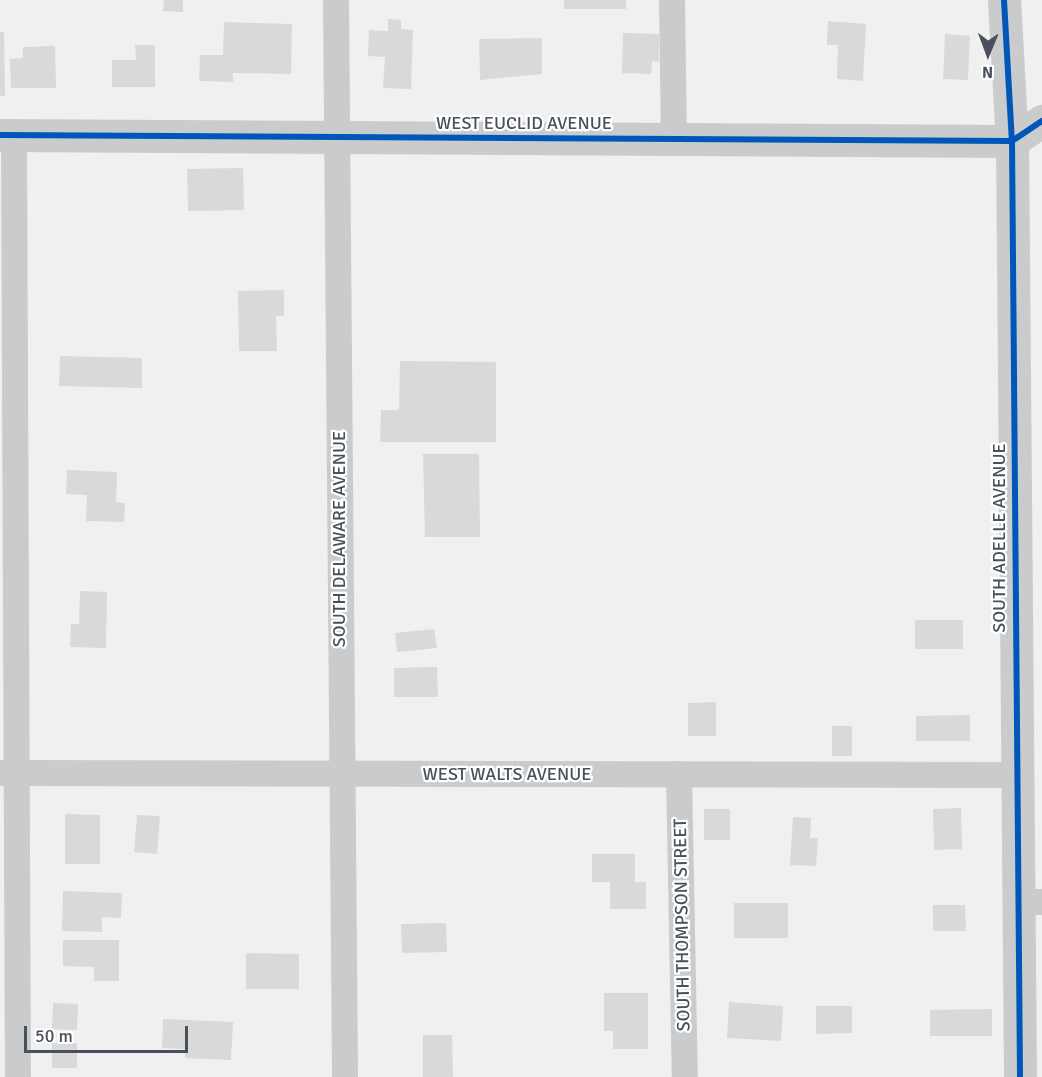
<!DOCTYPE html>
<style>
body{margin:0}
#map{position:relative;width:1042px;height:1077px;overflow:hidden;background:#f0f0f0;font-family:Signika,sans-serif}
div>[style]{position:absolute}
.building>*{inset:0;background:#d9d9da}
.minor>*{height:26px;margin:-13px;padding:0 13px;transform-origin:13px;border-radius:13px;background:#cacbcd}
.tertiary>*{height:33px;margin:-16.5px;padding:0 16.5px;transform-origin:16.5px;border-radius:16.5px;background:#cacbcd}
.cycleway>*{height:6px;margin:-3px;padding:0 3px;transform-origin:3px;border-radius:3px;background:#0057b8}
span{translate:-50% -50%;white-space:nowrap;text-align:center;line-height:1.15;-webkit-text-stroke:4.5px #fff;paint-order:stroke}
.street-label{font-size:18px;color:#48515b}
.north{position:absolute;left:958px;top:24px;width:60px;height:60px;-webkit-text-stroke:4px #fff;paint-order:stroke;rotate:181deg;font-size:16px;font-weight:700;line-height:24px;text-align:center;color:#48515b}
.north::after{content:'';display:block;margin:auto;width:21px;height:27px;background:#48515b;clip-path:polygon(50% 0,100% 100%,50% 72%,0 100%)}
.scale{position:absolute;left:24px;top:1026px;width:164px;height:27px;box-sizing:border-box;border:3px solid #48515b;border-top:0;padding-left:8px;font-size:18px;line-height:21px;white-space:nowrap;color:#48515b;-webkit-text-stroke:4px #fff;paint-order:stroke}
</style>
<div id="map">
<div class="building">
<i style="clip-path:polygon(164px 0,183px 0,183px 12px,163px 11px)"></i>
<i style="clip-path:polygon(564px 0,626px 0,626px 9px,564px 9px)"></i>
<i style="clip-path:polygon(388px 19px,401px 20px,401px 29px,413px 30px,411px 89px,383px 88px,385px 57px,368px 56px,369px 30px,388px 31px)"></i>
<i style="clip-path:polygon(828px 21px,866px 24px,863px 81px,837px 79px,838px 45px,827px 45px)"></i>
<i style="clip-path:polygon(224px 22px,292px 24px,291px 74px,233px 73px,233px 82px,199px 81px,200px 55px,223px 55px)"></i>
<i style="clip-path:polygon(0 32px,4px 32px,5px 96px,0 96px)"></i>
<i style="clip-path:polygon(623px 33px,659px 34px,659px 62px,652px 61px,651px 74px,622px 73px)"></i>
<i style="clip-path:polygon(945px 34px,970px 36px,968px 80px,943px 79px)"></i>
<i style="clip-path:polygon(542px 38px,542px 74px,480px 80px,479px 39px)"></i>
<i style="clip-path:polygon(135px 45px,155px 45px,155px 87px,112px 87px,112px 60px,136px 60px)"></i>
<i style="clip-path:polygon(55px 46px,56px 88px,11px 88px,10px 59px,23px 58px,23px 47px)"></i>
<i style="clip-path:polygon(243px 168px,244px 210px,188px 211px,187px 169px)"></i>
<i style="clip-path:polygon(284px 290px,284px 316px,276px 316px,277px 351px,239px 351px,238px 291px)"></i>
<i style="clip-path:polygon(60px 356px,142px 358px,142px 388px,59px 386px)"></i>
<i style="clip-path:polygon(400px 361px,496px 362px,496px 442px,380px 442px,381px 410px,399px 410px)"></i>
<i style="clip-path:polygon(423px 454px,479px 454px,480px 537px,425px 537px)"></i>
<i style="clip-path:polygon(67px 470px,117px 472px,116px 502px,125px 503px,124px 522px,86px 521px,87px 495px,66px 494px)"></i>
<i style="clip-path:polygon(80px 591px,107px 592px,106px 648px,70px 647px,71px 624px,79px 624px)"></i>
<i style="clip-path:polygon(915px 620px,963px 620px,963px 649px,915px 649px)"></i>
<i style="clip-path:polygon(434px 629px,437px 648px,397px 652px,395px 633px)"></i>
<i style="clip-path:polygon(437px 667px,438px 697px,394px 697px,394px 668px)"></i>
<i style="clip-path:polygon(716px 702px,716px 736px,688px 736px,688px 703px)"></i>
<i style="clip-path:polygon(970px 715px,970px 741px,916px 741px,916px 716px)"></i>
<i style="clip-path:polygon(832px 726px,852px 726px,852px 756px,832px 756px)"></i>
<i style="clip-path:polygon(961px 808px,962px 849px,934px 850px,933px 809px)"></i>
<i style="clip-path:polygon(704px 809px,730px 809px,730px 840px,704px 840px)"></i>
<i style="clip-path:polygon(65px 814px,100px 815px,100px 864px,65px 864px)"></i>
<i style="clip-path:polygon(137px 815px,160px 816px,157px 854px,134px 852px)"></i>
<i style="clip-path:polygon(793px 817px,811px 818px,810px 838px,818px 838px,816px 866px,790px 865px)"></i>
<i style="clip-path:polygon(592px 854px,635px 854px,635px 882px,646px 882px,646px 909px,610px 909px,610px 882px,592px 882px)"></i>
<i style="clip-path:polygon(63px 891px,122px 893px,121px 918px,102px 917px,102px 932px,62px 931px)"></i>
<i style="clip-path:polygon(734px 903px,788px 903px,788px 938px,734px 938px)"></i>
<i style="clip-path:polygon(933px 905px,965px 905px,966px 931px,933px 931px)"></i>
<i style="clip-path:polygon(446px 923px,447px 952px,402px 953px,401px 924px)"></i>
<i style="clip-path:polygon(63px 940px,119px 940px,119px 981px,94px 981px,94px 967px,63px 966px)"></i>
<i style="clip-path:polygon(246px 953px,299px 954px,299px 989px,246px 989px)"></i>
<i style="clip-path:polygon(604px 993px,648px 993px,648px 1049px,613px 1049px,613px 1031px,604px 1031px)"></i>
<i style="clip-path:polygon(729px 1002px,783px 1006px,781px 1041px,727px 1038px)"></i>
<i style="clip-path:polygon(53px 1003px,78px 1004px,77px 1030px,52px 1029px)"></i>
<i style="clip-path:polygon(816px 1006px,852px 1006px,852px 1033px,816px 1034px)"></i>
<i style="clip-path:polygon(992px 1009px,992px 1036px,930px 1036px,930px 1010px)"></i>
<i style="clip-path:polygon(163px 1019px,233px 1022px,231px 1060px,185px 1058px,185px 1049px,162px 1048px)"></i>
<i style="clip-path:polygon(423px 1035px,452px 1035px,453px 1077px,423px 1077px)"></i>
<i style="clip-path:polygon(52px 1043px,77px 1043px,77px 1068px,52px 1068px)"></i>
</div>
<div class="minor">
<i style="left:336px;top:0;width:1077px;rotate:89.52deg"></i>
<i style="left:672px;top:0;width:138px;rotate:89.2deg"></i>
<i style="left:14px;top:135px;width:942px;rotate:89.76deg"></i>
<i style="left:0;top:773px;width:1015px;rotate:0.11deg"></i>
<i style="left:679px;top:774px;width:303px;rotate:88.9deg"></i>
<i style="left:1016px;top:902px;width:26px"></i>
</div>
<div class="tertiary">
<i style="left:1004px;top:0;width:141px;rotate:86.8deg"></i>
<i style="left:1012px;top:141px;width:936px;rotate:89.51deg"></i>
<i style="left:0;top:135px;width:1012px;rotate:0.34deg"></i>
<i style="left:1012px;top:141px;width:36px;rotate:-34deg"></i>
</div>
<div class="cycleway">
<i style="left:1004px;top:0;width:141px;rotate:86.8deg"></i>
<i style="left:1012px;top:141px;width:936px;rotate:89.51deg"></i>
<i style="left:0;top:135px;width:1012px;rotate:0.34deg"></i>
<i style="left:1012px;top:141px;width:36px;rotate:-34deg"></i>
</div>
<div class="street-label">
<span style="left:524px;top:123px">WEST EUCLID AVENUE</span>
<span style="left:999px;top:538px;rotate:-90deg">SOUTH ADELLE AVENUE</span>
<span style="left:339px;top:539px;rotate:-90deg">SOUTH DELAWARE AVENUE</span>
<span style="left:507px;top:774px">WEST WALTS AVENUE</span>
<span style="left:682px;top:925px;rotate:-91deg">SOUTH THOMPSON STREET</span>
</div>
<div class="north">N</div>
<div class="scale">50 m</div>
</div>
